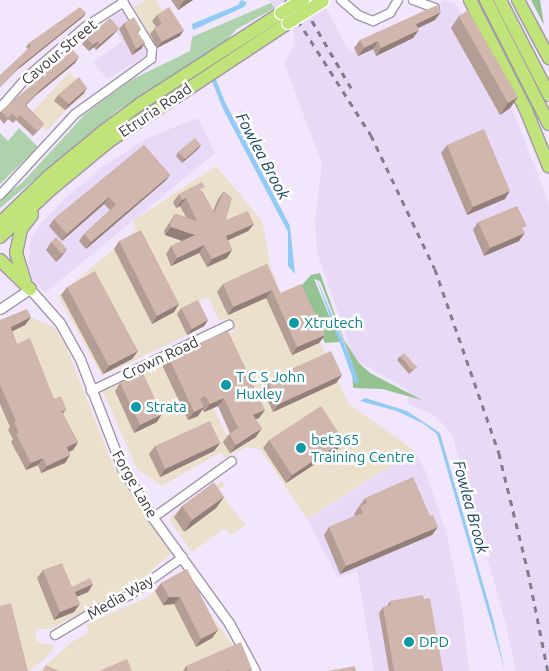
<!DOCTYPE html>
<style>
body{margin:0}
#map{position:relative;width:549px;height:671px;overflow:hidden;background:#f1e6fc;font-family:Ubuntu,sans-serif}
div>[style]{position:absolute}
.commercial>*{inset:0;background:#ebe0cb}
.built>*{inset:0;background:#e8daf6}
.green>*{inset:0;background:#aed3ac}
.forest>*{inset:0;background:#94c291}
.water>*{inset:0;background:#91cbf5}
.roads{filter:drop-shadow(1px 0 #a196aa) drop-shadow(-1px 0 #a196aa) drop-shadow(0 1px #a196aa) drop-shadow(0 -1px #a196aa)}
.minor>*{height:8px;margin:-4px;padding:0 4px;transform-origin:4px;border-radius:4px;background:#fff}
.tertiary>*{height:9px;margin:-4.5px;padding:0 4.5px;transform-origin:4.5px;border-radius:4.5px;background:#fff}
.trunk>*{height:12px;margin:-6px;padding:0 6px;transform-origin:6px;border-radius:6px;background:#c0e47a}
.rail>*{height:2.5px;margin-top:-1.25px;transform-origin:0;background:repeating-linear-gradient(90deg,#837c8a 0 6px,transparent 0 12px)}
.bridges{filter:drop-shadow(1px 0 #fff) drop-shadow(-1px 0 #fff) drop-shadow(0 1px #fff) drop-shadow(0 -1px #fff)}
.trunk-bridge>*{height:12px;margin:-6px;padding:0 6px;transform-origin:6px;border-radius:6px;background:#c0e47a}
.wall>*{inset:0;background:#b39d95}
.shaded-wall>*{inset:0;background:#927f79}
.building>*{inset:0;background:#d0b6ad}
.dots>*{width:14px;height:14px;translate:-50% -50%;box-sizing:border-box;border:2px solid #fff;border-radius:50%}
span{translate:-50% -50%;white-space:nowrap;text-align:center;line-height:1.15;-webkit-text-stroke:5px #fff;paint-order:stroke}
.street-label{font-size:15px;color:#3a353e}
.culture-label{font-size:15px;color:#0d838f}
.left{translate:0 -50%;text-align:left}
.water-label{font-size:16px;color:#17435f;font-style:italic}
</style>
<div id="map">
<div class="commercial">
<i style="clip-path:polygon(145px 0,156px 0,179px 36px,157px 48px,134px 7px)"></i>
<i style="clip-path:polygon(70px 72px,86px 94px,71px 105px,47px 131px,29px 115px)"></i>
<i style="clip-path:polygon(216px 166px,262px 221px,271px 267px,281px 294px,295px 288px,348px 403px,415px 451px,307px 519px,260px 449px,247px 447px,224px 458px,221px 452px,162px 486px,137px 469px,103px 391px,188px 352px,226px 435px,230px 434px,192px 351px,234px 332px,228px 318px,219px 321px,208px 297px,194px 303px,206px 326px,102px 376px,58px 296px,136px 230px,133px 221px)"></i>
<i style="clip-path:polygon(28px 316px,54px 327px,66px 346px,113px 465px,171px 553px,142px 579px,117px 594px,50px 629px,35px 629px,37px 642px,55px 646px,46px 658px,29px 671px,0 671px,0 323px)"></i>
<i style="clip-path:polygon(222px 481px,224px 486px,218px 491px,246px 525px,230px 535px,225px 528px,192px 552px,171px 522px,171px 516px)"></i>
<i style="clip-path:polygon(181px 572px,233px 646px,246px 671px,39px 671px,72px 642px,89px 632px,87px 626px,89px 623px,148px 597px)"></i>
</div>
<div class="built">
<i style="clip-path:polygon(269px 0,322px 0,349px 52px,430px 11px,444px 0,455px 3px,478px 41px,514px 113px,549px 203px,549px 671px,516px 671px,505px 620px,452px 434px,435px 416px,408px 404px,409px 394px,405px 388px,354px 359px,317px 252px,315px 220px,322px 164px,284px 63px,295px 44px,293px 29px)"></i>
<i style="clip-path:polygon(119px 12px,124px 13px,147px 50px,146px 55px,108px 79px,93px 63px,122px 41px,109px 20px)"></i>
<i style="clip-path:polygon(198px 118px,215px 153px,45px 293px,31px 277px,28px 267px,31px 237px,41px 224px,65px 198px,107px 164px,147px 138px)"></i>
<i style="clip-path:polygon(415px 451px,425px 470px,446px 532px,462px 607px,469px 671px,374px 671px,357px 570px,338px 578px,307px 519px)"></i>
</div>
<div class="green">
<i style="clip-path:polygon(271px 3px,275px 8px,237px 29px,225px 42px,117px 111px,0 208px,0 198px,22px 183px,84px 115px,105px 99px,133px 79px,190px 51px,192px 37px)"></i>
<i style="clip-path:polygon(19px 128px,38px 147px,0 184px,0 133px,8px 141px)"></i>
</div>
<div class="forest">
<i style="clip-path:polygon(531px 0,540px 0,544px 25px)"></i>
<i style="clip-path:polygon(320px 273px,344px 340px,359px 363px,370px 373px,422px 400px,382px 389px,353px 388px,352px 362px,320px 281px,314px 279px,340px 342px,325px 343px,299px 288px,311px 275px)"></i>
</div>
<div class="water">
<i style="clip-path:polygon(241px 0,247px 2px,244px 7px,193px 30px,192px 24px,238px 5px)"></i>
<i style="clip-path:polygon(205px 52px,225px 102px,290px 226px,295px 274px,288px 266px,288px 232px,223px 109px,201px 53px)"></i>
<i style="clip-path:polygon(315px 275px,352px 362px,359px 382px,355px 384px)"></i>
<i style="clip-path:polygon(365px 398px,407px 411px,440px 433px,493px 619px,505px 671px,437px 434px,424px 424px,397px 411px,360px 401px)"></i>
</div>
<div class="roads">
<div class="minor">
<i style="left:341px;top:0;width:23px;rotate:41deg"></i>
<i style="left:358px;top:15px;width:16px;rotate:22deg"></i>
<i style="left:373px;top:21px;width:19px;rotate:-25deg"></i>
<i style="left:390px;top:13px;width:15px;rotate:-58deg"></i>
<i style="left:413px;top:0;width:23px;rotate:20deg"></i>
<i style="left:0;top:108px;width:43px;rotate:-48.8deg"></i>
<i style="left:28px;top:76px;width:75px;rotate:-40.7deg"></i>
<i style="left:85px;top:27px;width:46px;rotate:-32.7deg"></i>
<i style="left:0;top:195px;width:110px;rotate:-47.2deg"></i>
<i style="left:75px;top:114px;width:94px;rotate:-35.9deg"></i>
<i style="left:151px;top:59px;width:10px;rotate:-84deg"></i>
<i style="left:152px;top:49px;width:57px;rotate:-121.5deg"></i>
<i style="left:91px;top:391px;width:153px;rotate:-25.6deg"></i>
<i style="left:153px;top:518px;width:97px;rotate:-35.8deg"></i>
<i style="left:55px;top:635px;width:44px;rotate:-31.2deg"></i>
<i style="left:93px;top:612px;width:41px;rotate:-24.7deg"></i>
<i style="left:130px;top:595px;width:65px;rotate:-35.6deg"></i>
</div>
<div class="tertiary">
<i style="left:0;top:309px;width:36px;rotate:-34deg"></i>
<i style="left:30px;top:289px;width:45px;rotate:48.6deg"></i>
<i style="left:60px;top:323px;width:41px;rotate:60.9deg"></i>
<i style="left:80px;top:359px;width:117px;rotate:68.9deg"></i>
<i style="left:122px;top:468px;width:59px;rotate:58.2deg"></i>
<i style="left:153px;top:518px;width:130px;rotate:54.1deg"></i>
<i style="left:229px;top:623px;width:55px;rotate:61.6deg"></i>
</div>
<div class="trunk">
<i style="left:470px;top:0;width:123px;rotate:63deg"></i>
<i style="left:526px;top:110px;width:61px;rotate:68deg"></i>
<i style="left:486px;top:0;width:139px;rotate:63.1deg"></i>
<i style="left:500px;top:0;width:107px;rotate:62.7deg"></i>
<i style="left:518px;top:0;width:66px;rotate:61.9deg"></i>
<i style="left:0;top:223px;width:66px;rotate:-43.8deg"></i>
<i style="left:48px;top:177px;width:74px;rotate:-39.5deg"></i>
<i style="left:105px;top:130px;width:44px;rotate:-36.6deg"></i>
<i style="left:140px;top:104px;width:168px;rotate:-32.8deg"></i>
<i style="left:0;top:237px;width:67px;rotate:-43.2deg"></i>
<i style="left:49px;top:191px;width:77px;rotate:-39.7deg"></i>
<i style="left:108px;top:142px;width:216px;rotate:-33.5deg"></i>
<i style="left:0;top:260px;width:42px;rotate:44deg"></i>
<i style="left:25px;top:282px;width:30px;rotate:-107deg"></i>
<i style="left:16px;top:253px;width:25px;rotate:-78deg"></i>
<i style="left:21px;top:229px;width:18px;rotate:-52deg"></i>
</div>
</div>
<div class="rail">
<i style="left:285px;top:0;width:160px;rotate:57.5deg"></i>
<i style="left:371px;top:135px;width:148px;rotate:64.5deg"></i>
<i style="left:435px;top:269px;width:195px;rotate:70.8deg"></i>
<i style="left:499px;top:453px;width:122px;rotate:76.2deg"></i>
<i style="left:528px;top:571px;width:102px;rotate:78.7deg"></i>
<i style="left:300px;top:0;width:105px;rotate:59.8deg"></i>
</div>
<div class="bridges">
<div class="trunk-bridge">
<i style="left:281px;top:13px;width:26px;rotate:-31deg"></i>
<i style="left:288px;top:23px;width:41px;rotate:-32.2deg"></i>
</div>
</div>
<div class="wall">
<i style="clip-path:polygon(171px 0,193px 0,178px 10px)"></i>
<i style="clip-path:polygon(86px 13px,83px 17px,17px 70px,28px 49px,26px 47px,29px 43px)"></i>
<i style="clip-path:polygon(157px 15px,180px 36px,157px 48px,150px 34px,156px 27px,152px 21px)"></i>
<i style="clip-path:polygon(459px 16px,518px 97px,510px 108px,500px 115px,451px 28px)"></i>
<i style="clip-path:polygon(435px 20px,418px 28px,413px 38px,376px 56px,373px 49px,358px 56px,354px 48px,360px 40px)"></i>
<i style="clip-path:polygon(124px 23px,141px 29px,138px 33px,145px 43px,141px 49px,132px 55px,119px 29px)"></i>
<i style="clip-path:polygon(114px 34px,96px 50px,94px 47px,89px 51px,82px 44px,87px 38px)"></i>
<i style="clip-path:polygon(75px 63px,35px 96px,26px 105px,44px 124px,40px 129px,33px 136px,16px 120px,13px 123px,8px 119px,4px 124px,0 119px,0 113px,1px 111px)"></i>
<i style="clip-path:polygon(87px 88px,83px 94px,65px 110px,54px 101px,58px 95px)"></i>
<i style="clip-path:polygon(144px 145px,170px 175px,165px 181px,86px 249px,79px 241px,84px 234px,110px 210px,104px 204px,62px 241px,49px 226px,54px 219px)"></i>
<i style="clip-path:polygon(201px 145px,198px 149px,182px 163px,176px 156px,178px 152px)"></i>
<i style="clip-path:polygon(447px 145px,505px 199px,467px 215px,441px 153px)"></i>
<i style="clip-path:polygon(202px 191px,213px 211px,218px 199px,224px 191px,226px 220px,254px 224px,248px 231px,228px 240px,232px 250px,227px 258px,207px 267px,199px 253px,171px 266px,166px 254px,171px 246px,182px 241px,165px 235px,164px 231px,175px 214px,186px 217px,180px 206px,176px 208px,173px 202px,179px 194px)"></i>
<i style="clip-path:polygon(478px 222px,524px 231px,519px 241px,484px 256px,473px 230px)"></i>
<i style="clip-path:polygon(119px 241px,179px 304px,174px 312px,152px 324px,114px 249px)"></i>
<i style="clip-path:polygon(51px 242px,67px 249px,61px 257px,56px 262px,46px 250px)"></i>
<i style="clip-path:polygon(267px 264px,280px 293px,325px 335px,319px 343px,292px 355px,266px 298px,228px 315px,217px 292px,223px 284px)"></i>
<i style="clip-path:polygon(67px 287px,138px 351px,132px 359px,103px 374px,61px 295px)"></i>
<i style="clip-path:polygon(181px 308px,208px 320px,204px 326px,187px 335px,177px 314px)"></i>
<i style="clip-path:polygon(31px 317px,25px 325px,12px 331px,17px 344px,54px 399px,66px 409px,63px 414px,78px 442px,73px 450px,69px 452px,70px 455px,65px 463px,41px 473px,38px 465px,26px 470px,11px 442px,13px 439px,8px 430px,10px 427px,0 404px,0 320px)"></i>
<i style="clip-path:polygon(168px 356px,265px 410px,259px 418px,256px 419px,256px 437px,230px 453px,223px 442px,230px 433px,218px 406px,204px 412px,202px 409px,198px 416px,188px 420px,162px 365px)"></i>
<i style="clip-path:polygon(400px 356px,417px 367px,409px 374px,397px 360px)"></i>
<i style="clip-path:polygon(342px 375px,336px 383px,273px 412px,262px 388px,267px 380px)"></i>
<i style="clip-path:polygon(120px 383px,157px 422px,134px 433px,115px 391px)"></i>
<i style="clip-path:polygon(269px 440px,344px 441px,338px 449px,286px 483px,263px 448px)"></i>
<i style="clip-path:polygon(220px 443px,214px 451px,160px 477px,149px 454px,155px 446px)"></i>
<i style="clip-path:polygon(224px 497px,216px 508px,184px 532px,174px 517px,182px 506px)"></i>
<i style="clip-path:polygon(365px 498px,432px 535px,340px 574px,324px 535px,329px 527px,355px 516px,354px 514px)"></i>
<i style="clip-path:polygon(187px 569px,218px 630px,212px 638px,196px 647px,174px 604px,163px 605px,155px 591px,161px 583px)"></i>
<i style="clip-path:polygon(43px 570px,72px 587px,93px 584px,88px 592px,76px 597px,74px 612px,54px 620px,37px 578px)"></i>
<i style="clip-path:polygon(390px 601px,443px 671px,389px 671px,379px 613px,383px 607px,387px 606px)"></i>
<i style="clip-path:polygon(186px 666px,252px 669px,251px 671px,183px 671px)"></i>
</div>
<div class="shaded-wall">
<i style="clip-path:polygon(186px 0,193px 0,178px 10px,183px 2px)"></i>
<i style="clip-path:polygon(441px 12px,435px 20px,410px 32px,416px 24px)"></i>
<i style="clip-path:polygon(86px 13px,83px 17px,17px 70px,0 87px,0 86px,20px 66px)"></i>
<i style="clip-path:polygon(119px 28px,114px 34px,96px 50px,100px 44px)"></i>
<i style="clip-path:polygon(184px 30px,180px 36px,157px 48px,162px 42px)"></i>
<i style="clip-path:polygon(419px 30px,413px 38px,376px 56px,381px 48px)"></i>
<i style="clip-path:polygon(98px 41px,94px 47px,89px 51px,93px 45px)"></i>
<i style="clip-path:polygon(378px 41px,373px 49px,358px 56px,364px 48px)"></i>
<i style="clip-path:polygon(145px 43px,141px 49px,132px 55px,136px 49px)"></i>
<i style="clip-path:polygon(79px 57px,75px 63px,35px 96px,21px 110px,25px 105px,39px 91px)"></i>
<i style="clip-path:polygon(87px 88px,83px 94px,65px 110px,69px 104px)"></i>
<i style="clip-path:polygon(518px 97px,510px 108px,500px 115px,508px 103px)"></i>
<i style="clip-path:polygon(201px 145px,198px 149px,182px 163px,185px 159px)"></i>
<i style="clip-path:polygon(170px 175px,165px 181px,86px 249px,91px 242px)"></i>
<i style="clip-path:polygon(510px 191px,505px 199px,467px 215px,473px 207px)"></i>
<i style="clip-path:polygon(109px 197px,104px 204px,62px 241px,67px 234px)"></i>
<i style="clip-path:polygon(186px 198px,180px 206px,176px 208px,182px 200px)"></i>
<i style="clip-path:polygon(254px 224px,248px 231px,220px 244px,226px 236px)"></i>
<i style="clip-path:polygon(171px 227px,195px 235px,189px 243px,165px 235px)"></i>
<i style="clip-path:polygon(525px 233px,519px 241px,484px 256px,490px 248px)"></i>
<i style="clip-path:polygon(204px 245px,199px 253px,171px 266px,177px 258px)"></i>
<i style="clip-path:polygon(67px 249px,61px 257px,56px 262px,62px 254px)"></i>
<i style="clip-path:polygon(232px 250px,227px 258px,207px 267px,212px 259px)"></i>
<i style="clip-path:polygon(272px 290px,266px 298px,228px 315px,233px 307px)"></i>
<i style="clip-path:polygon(179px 304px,174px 312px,152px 324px,157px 316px)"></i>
<i style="clip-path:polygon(31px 317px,25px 325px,5px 335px,11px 327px)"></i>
<i style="clip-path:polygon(208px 320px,204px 326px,187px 335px,192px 329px)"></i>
<i style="clip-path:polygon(325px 335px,319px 343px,292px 355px,297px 347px)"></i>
<i style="clip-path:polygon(138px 351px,132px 359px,103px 374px,109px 366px)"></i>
<i style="clip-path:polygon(342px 375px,336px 383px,273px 412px,279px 404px)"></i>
<i style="clip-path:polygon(224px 398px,218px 406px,204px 412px,210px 404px)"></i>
<i style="clip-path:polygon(204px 407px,198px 416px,188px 420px,194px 412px)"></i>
<i style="clip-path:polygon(265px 410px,259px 418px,247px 423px,253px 415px)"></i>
<i style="clip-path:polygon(162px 414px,157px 422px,134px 433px,140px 425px)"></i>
<i style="clip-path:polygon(262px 428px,256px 437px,230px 453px,236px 445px)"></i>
<i style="clip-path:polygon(344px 441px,338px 449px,286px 483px,292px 475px)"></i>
<i style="clip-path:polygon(78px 442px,73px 450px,61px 455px,67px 447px)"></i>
<i style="clip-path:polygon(220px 443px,214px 451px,160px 477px,165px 469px)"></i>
<i style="clip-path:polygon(70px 455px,65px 463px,41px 473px,47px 466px)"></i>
<i style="clip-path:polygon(43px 458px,38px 465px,26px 470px,31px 463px)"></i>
<i style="clip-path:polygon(224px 497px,216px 508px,184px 532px,192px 520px)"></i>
<i style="clip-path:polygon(438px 527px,432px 535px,340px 574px,346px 566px)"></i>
<i style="clip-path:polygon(93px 584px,88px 592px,69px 600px,75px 592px)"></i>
<i style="clip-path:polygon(169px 597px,180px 597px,174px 604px,163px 605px)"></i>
<i style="clip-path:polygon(80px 604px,74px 612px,54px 620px,60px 612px)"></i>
<i style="clip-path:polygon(218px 630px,212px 638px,196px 647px,201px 639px)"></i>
</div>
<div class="building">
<i style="clip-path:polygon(437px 5px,441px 12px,416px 24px,419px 30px,381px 48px,378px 41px,364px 48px,360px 40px)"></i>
<i style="clip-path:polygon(80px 7px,86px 13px,20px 66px,0 86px,0 75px,31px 46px,29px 43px)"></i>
<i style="clip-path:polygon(169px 7px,184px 30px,162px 42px,154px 28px,162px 24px,157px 15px)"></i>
<i style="clip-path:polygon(468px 10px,518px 97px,508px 103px,459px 16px)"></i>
<i style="clip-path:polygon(134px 17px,141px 29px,137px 32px,145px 43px,136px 49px,124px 23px)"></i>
<i style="clip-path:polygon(110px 18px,119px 28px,100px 44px,98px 41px,93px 45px,87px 38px)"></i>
<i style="clip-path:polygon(73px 50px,79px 57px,39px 91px,25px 105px,44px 124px,37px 131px,20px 115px,17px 118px,12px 114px,8px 118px,1px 111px)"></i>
<i style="clip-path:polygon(79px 77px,87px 88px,69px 104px,58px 95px)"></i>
<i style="clip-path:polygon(484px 129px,510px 191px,473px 207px,447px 145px)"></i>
<i style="clip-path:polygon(195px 138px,201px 145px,185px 159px,178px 152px)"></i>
<i style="clip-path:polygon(144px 145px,170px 175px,91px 242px,84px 234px,116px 205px,109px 197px,67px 234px,54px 219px)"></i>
<i style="clip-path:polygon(202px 182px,205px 187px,200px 189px,214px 213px,224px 191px,232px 198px,226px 220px,248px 211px,254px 224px,226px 236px,232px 250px,212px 259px,204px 245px,177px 258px,171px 246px,195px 235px,171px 227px,170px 223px,175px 214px,197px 221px,186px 198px,182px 200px,179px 194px)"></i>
<i style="clip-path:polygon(517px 206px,527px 226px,522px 228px,525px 233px,490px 248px,478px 222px)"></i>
<i style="clip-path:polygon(141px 230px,179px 304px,157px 316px,119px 241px)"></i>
<i style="clip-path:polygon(56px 237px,67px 249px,62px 254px,51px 242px)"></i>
<i style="clip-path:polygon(267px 264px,280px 293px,301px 284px,325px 335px,297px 347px,272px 290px,233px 307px,223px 284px)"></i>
<i style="clip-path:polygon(95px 271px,138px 351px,109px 366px,67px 287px)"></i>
<i style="clip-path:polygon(198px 300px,208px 320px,192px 329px,181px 308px)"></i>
<i style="clip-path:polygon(27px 309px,31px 317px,11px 327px,12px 332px,17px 344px,30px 338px,54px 399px,61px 396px,66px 409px,61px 411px,78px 442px,67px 447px,70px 455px,47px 466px,43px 458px,31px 463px,16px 434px,19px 433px,14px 422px,16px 421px,0 385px,0 320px)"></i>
<i style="clip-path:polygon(228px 331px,265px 410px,253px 415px,262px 428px,236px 445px,229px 434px,238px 428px,224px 398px,210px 404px,205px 396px,200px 399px,204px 407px,194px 412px,168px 356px)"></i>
<i style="clip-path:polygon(331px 351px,342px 375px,279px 404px,267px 380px)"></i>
<i style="clip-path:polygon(404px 353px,417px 367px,412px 370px,400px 356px)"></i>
<i style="clip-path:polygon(143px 373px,162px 414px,140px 425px,120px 383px)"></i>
<i style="clip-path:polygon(321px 406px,344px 441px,292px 475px,269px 440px)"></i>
<i style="clip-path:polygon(210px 421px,220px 443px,165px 469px,155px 446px)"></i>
<i style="clip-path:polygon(413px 477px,430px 516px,433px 515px,438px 527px,346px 566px,329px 527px,363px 513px,360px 506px,367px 503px,365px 498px)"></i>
<i style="clip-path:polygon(214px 482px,224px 497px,192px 520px,182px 506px)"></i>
<i style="clip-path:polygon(62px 563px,72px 587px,90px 578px,93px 584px,75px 592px,80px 604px,60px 612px,43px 570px)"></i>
<i style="clip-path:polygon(187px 569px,218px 630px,201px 639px,180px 597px,169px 597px,161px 583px)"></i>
<i style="clip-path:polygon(423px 595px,424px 599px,430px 598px,443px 671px,394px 671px,383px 607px,391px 605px,390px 601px)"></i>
<i style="clip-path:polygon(11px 603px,28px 671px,0 671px,0 606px)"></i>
<i style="clip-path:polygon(241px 642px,252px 669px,247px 671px,231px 671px,229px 670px,226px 671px,188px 671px,186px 666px)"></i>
<i style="clip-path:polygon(127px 659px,132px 671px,99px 671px)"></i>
<i style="clip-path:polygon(46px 665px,59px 671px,43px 671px)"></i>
<i style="clip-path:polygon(355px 666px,356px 671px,328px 671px)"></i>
</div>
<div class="dots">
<i style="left:294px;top:323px;background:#0f9aa8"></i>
<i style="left:226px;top:385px;background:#0f9aa8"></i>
<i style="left:136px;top:407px;background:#0f9aa8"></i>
<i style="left:301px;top:448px;background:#0f9aa8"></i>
<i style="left:409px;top:642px;background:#0f9aa8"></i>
</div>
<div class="street-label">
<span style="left:59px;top:52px;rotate:-40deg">Cavour Street</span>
<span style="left:155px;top:110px;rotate:-34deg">Etruria Road</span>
<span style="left:160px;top:358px;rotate:-25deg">Crown Road</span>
<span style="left:135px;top:484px;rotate:60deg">Forge Lane</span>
<span style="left:120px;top:597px;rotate:-30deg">Media Way</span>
</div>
<div class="culture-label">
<span class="left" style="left:304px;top:323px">Xtrutech</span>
<span class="left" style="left:236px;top:385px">T C S John<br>Huxley</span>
<span class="left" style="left:146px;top:407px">Strata</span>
<span class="left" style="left:311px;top:448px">bet365<br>Training Centre</span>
<span class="left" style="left:419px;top:642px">DPD</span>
</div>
<div class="water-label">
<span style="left:263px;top:156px;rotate:62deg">Fowlea Brook</span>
<span style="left:471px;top:507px;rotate:75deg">Fowlea Brook</span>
</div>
</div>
